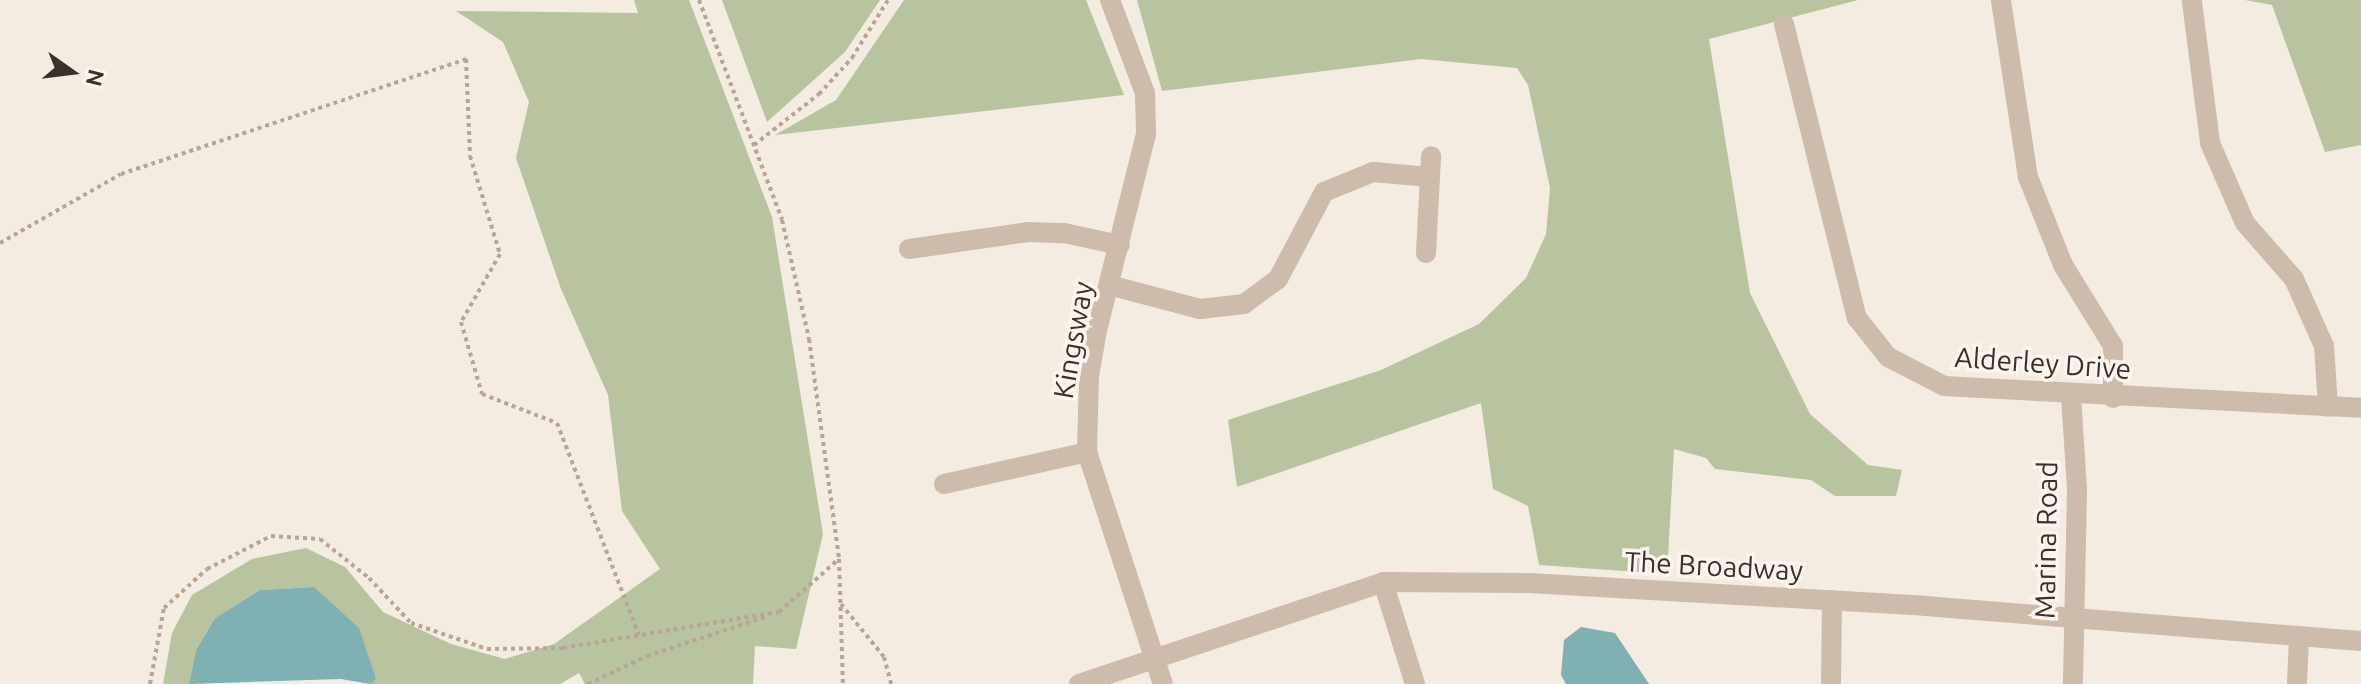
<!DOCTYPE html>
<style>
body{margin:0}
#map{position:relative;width:2361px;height:684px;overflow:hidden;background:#f4ebe1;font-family:Ubuntu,sans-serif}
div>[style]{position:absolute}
.green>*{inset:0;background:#b8c4a0}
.water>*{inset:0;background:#7fb0b2}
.path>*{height:4px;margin-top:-2px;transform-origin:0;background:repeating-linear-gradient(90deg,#b9a596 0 4px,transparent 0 8px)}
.minor>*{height:20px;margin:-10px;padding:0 10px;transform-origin:10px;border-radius:10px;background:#cdbbac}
span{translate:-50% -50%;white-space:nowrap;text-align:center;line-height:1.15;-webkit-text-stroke:7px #fbf5ee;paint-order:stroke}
.street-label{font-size:28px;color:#3b302b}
.north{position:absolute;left:32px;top:32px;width:80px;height:80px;-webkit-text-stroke:6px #fbf5ee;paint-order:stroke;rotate:104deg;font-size:22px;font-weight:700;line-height:32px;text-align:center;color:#3b302b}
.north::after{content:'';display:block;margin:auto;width:28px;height:36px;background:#3b302b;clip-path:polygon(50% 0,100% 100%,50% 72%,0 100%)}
</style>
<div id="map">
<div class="green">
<i style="clip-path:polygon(634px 0,689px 0,772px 217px,823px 534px,796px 649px,755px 646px,753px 684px,585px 684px,579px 673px,560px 684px,370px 684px,376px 678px,314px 587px,260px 590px,215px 618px,196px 650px,189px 684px,163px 684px,172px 633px,192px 595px,252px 559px,306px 548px,345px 567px,383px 612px,451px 644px,505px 659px,554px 644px,660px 569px,622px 511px,608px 395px,561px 289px,516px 158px,529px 102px,503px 42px,456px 11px,638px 13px)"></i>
<i style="clip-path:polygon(722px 0,880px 0,845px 52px,767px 122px)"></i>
<i style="clip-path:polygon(904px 0,1086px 0,1124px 95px,775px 135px,836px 100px)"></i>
<i style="clip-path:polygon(1137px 0,1858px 0,1709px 39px,1750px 293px,1810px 414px,1868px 465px,1902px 470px,1896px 496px,1835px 496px,1811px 480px,1715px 469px,1706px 458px,1674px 449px,1667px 574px,1539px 565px,1528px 506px,1493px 489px,1481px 403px,1237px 487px,1228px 420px,1381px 370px,1479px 324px,1526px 278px,1546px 234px,1550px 188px,1528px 85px,1517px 68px,1421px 59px,1162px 91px)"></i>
<i style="clip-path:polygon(2245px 0,2361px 0,2361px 145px,2325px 152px,2272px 5px)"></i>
</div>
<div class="water">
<i style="clip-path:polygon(314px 587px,359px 628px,376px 679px,370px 684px,341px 679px,189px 684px,196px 650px,215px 618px,260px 590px)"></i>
<i style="clip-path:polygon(1581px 627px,1615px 633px,1649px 684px,1566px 684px,1561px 675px,1564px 640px)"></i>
</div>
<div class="path">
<i style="left:699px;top:0;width:235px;rotate:69.3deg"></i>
<i style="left:782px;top:220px;width:122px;rotate:77.2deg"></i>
<i style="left:809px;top:339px;width:222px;rotate:82.2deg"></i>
<i style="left:839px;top:559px;width:125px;rotate:88.2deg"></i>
<i style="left:754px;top:145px;width:83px;rotate:-38.1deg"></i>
<i style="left:819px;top:94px;width:49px;rotate:-47.5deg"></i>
<i style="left:852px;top:58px;width:68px;rotate:-58.2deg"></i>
<i style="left:0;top:243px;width:139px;rotate:-29.7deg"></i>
<i style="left:121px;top:174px;width:364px;rotate:-18.4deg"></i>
<i style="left:466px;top:59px;width:97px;rotate:87.6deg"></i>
<i style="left:470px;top:156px;width:102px;rotate:73deg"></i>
<i style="left:500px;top:254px;width:78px;rotate:119.8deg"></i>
<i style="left:461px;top:322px;width:75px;rotate:73.7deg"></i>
<i style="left:482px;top:394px;width:80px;rotate:21.1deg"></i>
<i style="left:557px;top:423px;width:227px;rotate:68.9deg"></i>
<i style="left:841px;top:604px;width:68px;rotate:50.9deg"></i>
<i style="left:884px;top:657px;width:28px;rotate:75deg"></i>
<i style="left:150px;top:684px;width:77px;rotate:-79.6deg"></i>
<i style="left:164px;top:608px;width:58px;rotate:-42.2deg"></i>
<i style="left:207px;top:569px;width:72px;rotate:-27.3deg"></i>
<i style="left:271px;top:536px;width:49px;rotate:3.5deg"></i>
<i style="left:320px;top:539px;width:63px;rotate:38.5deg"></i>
<i style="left:369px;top:578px;width:62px;rotate:47deg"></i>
<i style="left:411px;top:623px;width:80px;rotate:18.9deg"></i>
<i style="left:487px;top:649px;width:76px;rotate:-0.8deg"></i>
<i style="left:563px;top:648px;width:219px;rotate:-9.5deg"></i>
<i style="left:779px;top:612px;width:80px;rotate:-41.5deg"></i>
<i style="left:588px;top:684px;width:65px;rotate:-25.4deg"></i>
<i style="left:647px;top:656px;width:124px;rotate:-18.3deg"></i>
</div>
<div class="minor">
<i style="left:1110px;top:0;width:99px;rotate:69.4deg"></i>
<i style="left:1145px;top:93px;width:41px;rotate:88.6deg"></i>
<i style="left:1146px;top:134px;width:202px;rotate:104deg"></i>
<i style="left:1097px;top:330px;width:47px;rotate:99.9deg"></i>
<i style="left:1089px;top:376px;width:76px;rotate:91.5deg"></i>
<i style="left:1087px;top:452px;width:244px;rotate:71.9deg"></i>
<i style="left:2001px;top:1px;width:178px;rotate:81.3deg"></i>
<i style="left:2028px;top:177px;width:95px;rotate:68.3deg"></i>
<i style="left:2063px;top:265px;width:95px;rotate:58.3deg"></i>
<i style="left:2113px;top:346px;width:52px;rotate:90deg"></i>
<i style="left:2192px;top:2px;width:142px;rotate:82.7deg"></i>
<i style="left:2210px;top:143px;width:87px;rotate:66.4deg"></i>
<i style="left:2245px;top:223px;width:74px;rotate:48.8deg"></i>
<i style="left:2294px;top:279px;width:73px;rotate:65.9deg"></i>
<i style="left:2324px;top:346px;width:61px;rotate:86.2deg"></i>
<i style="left:1784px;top:24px;width:303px;rotate:76.1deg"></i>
<i style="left:1857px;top:318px;width:50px;rotate:51.5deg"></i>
<i style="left:1888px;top:357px;width:63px;rotate:27.4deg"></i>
<i style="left:1944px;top:386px;width:418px;rotate:3deg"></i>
<i style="left:909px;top:249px;width:120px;rotate:-8.1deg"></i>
<i style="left:1028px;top:232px;width:36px;rotate:2deg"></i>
<i style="left:1064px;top:233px;width:57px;rotate:12.1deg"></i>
<i style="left:1426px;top:253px;width:97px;rotate:-87deg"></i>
<i style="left:1109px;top:285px;width:94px;rotate:14.8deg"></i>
<i style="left:1200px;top:309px;width:44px;rotate:-6.5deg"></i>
<i style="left:1244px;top:304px;width:42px;rotate:-36.3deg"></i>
<i style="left:1278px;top:279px;width:98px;rotate:-62.1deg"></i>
<i style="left:1324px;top:192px;width:53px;rotate:-22.2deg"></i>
<i style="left:1373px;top:172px;width:57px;rotate:5deg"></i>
<i style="left:2071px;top:396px;width:94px;rotate:86.3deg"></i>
<i style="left:2077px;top:490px;width:194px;rotate:91.2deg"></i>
<i style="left:944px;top:484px;width:147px;rotate:-12.6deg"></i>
<i style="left:1383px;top:582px;width:107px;rotate:72.6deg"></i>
<i style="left:1079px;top:684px;width:321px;rotate:-18.5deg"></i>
<i style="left:1383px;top:582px;width:146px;rotate:0.4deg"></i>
<i style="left:1529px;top:583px;width:397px;rotate:3.3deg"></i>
<i style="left:1925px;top:606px;width:437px;rotate:4.6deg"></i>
<i style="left:1831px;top:684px;width:84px;rotate:-89.3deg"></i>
<i style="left:2297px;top:684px;width:46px;rotate:-87.5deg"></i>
</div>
<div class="street-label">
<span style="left:1073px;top:340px;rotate:-80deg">Kingsway</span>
<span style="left:2043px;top:363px;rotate:4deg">Alderley Drive</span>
<span style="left:2046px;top:540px;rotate:-89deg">Marina Road</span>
<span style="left:1714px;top:566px;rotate:3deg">The Broadway</span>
</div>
<div class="north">N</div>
</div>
